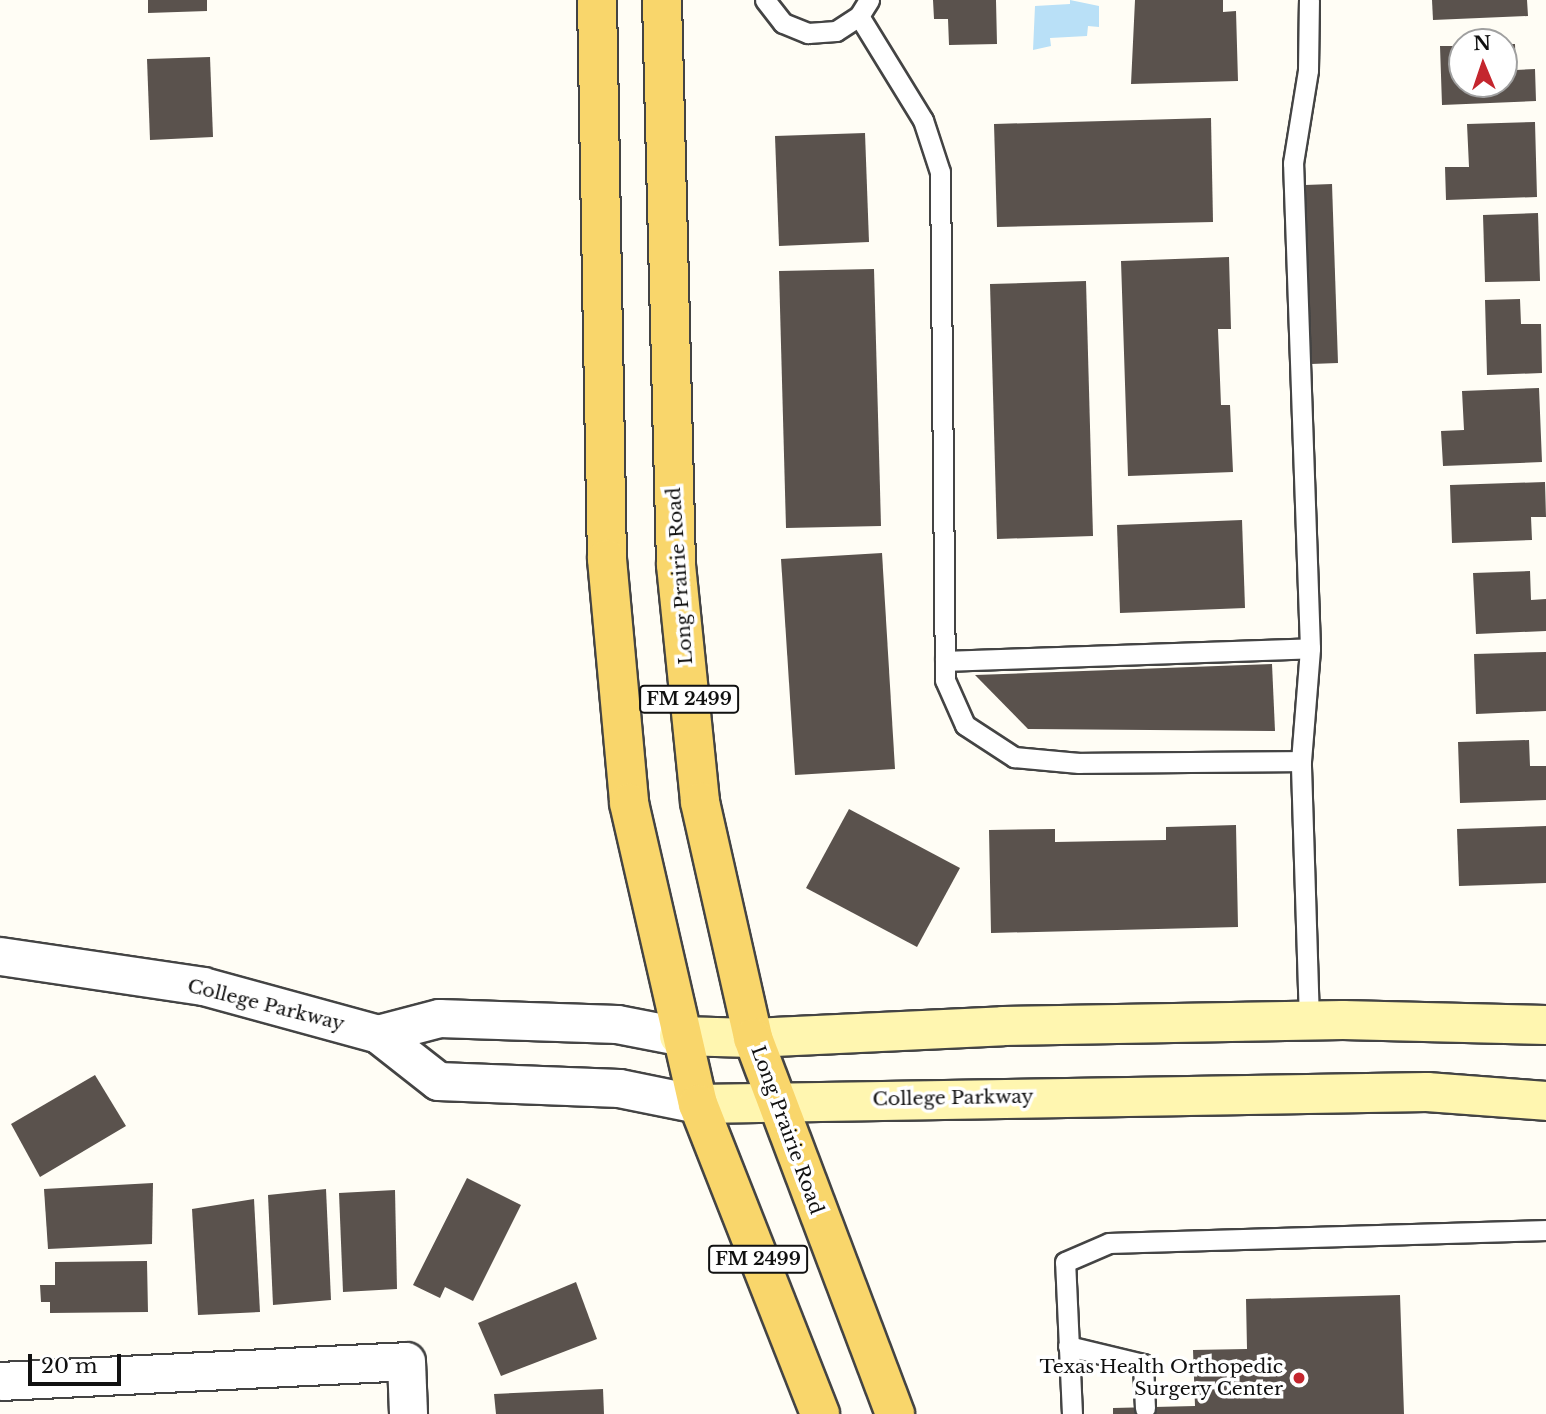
<!DOCTYPE html>
<style>
body{margin:0}
#map{position:relative;width:1546px;height:1414px;overflow:hidden;background:#fffdf5;font-family:"Libre Baskerville",serif}
div>[style]{position:absolute}
.water>*{inset:0;background:#b9e0f7}
.building>*{inset:0;background:#5a524d}
.roads{filter:drop-shadow(2px 0 #444) drop-shadow(-2px 0 #444) drop-shadow(0 2px #444) drop-shadow(0 -2px #444)}
.lane>*{height:19px;margin:-9.5px;padding:0 9.5px;transform-origin:9.5px;border-radius:9.5px;background:#fff}
.street>*{height:37px;margin:-18.5px;padding:0 18.5px;transform-origin:18.5px;border-radius:18.5px;background:#fff}
.secondary>*{height:38px;margin:-19px;padding:0 19px;transform-origin:19px;border-radius:19px;background:#fff6b0}
.primary>*{height:38px;margin:-19px;padding:0 19px;transform-origin:19px;border-radius:19px;background:#f9d66b}
.dots>*{width:19px;height:19px;translate:-50% -50%;box-sizing:border-box;border:4px solid #fff;border-radius:50%}
span{translate:-50% -50%;white-space:nowrap;text-align:center;line-height:1.15;-webkit-text-stroke:7px #fff;paint-order:stroke}
.shield-label span{padding:2px 5px;background:#fff;border:2px solid;border-radius:5px;-webkit-text-stroke-width:0}
.shield-label{font-size:18px;color:#111;font-weight:700}
.street-label{font-size:19px;color:#111}
.poi-label{font-size:19px;color:#111}
.right{translate:-100% -50%;text-align:right}
.north{position:absolute;left:1448px;top:28px;width:70px;height:70px;box-sizing:border-box;background:#fff;border:2px solid #a0a0a0;border-radius:50%;rotate:358deg;font-size:19px;font-weight:700;line-height:28px;text-align:center;color:#111}
.north::after{content:'';display:block;margin:auto;width:24px;height:32px;background:#c4262e;clip-path:polygon(50% 0,100% 100%,50% 72%,0 100%)}
.scale{position:absolute;left:28px;top:1354px;width:93px;height:32px;box-sizing:border-box;border:4px solid #111;border-top:0;padding-left:9px;font-size:21px;line-height:24px;white-space:nowrap;color:#111;-webkit-text-stroke:5px #fff;paint-order:stroke}
</style>
<div id="map">
<div class="water">
<i style="clip-path:polygon(1070px 0,1099px 6px,1099px 27px,1088px 26px,1087px 36px,1050px 38px,1051px 46px,1033px 50px,1035px 6px,1070px 4px)"></i>
</div>
<div class="building">
<i style="clip-path:polygon(148px 0,207px 0,207px 11px,148px 13px)"></i>
<i style="clip-path:polygon(933px 0,996px 0,997px 44px,949px 45px,948px 19px,934px 19px)"></i>
<i style="clip-path:polygon(1135px 0,1223px 0,1223px 12px,1236px 11px,1238px 81px,1131px 84px)"></i>
<i style="clip-path:polygon(1432px 0,1527px 0,1528px 16px,1433px 20px)"></i>
<i style="clip-path:polygon(1504px 44px,1515px 44px,1516px 70px,1535px 69px,1536px 101px,1442px 105px,1440px 46px,1462px 46px,1462px 84px,1504px 84px)"></i>
<i style="clip-path:polygon(210px 57px,213px 137px,150px 140px,147px 59px)"></i>
<i style="clip-path:polygon(1211px 118px,1213px 222px,997px 227px,994px 124px)"></i>
<i style="clip-path:polygon(1535px 122px,1537px 197px,1446px 200px,1445px 167px,1469px 167px,1467px 124px)"></i>
<i style="clip-path:polygon(865px 133px,869px 242px,779px 246px,775px 136px)"></i>
<i style="clip-path:polygon(1332px 184px,1338px 363px,1311px 364px,1305px 185px)"></i>
<i style="clip-path:polygon(1538px 213px,1540px 281px,1485px 282px,1483px 215px)"></i>
<i style="clip-path:polygon(1229px 257px,1231px 329px,1218px 329px,1221px 405px,1230px 405px,1233px 472px,1128px 476px,1121px 261px)"></i>
<i style="clip-path:polygon(874px 269px,881px 526px,786px 528px,779px 271px)"></i>
<i style="clip-path:polygon(1086px 281px,1093px 536px,997px 539px,990px 284px)"></i>
<i style="clip-path:polygon(1520px 299px,1521px 324px,1541px 324px,1542px 373px,1487px 375px,1485px 300px)"></i>
<i style="clip-path:polygon(1539px 388px,1542px 462px,1443px 466px,1441px 431px,1464px 430px,1462px 391px)"></i>
<i style="clip-path:polygon(1545px 482px,1546px 517px,1531px 517px,1532px 540px,1452px 543px,1450px 485px)"></i>
<i style="clip-path:polygon(1242px 520px,1245px 608px,1120px 613px,1117px 525px)"></i>
<i style="clip-path:polygon(882px 553px,895px 769px,795px 775px,781px 559px)"></i>
<i style="clip-path:polygon(1530px 571px,1531px 600px,1546px 599px,1546px 631px,1476px 634px,1473px 573px)"></i>
<i style="clip-path:polygon(1546px 652px,1546px 711px,1476px 714px,1474px 654px)"></i>
<i style="clip-path:polygon(1272px 664px,1275px 731px,1028px 729px,975px 675px)"></i>
<i style="clip-path:polygon(1529px 740px,1530px 766px,1546px 766px,1546px 800px,1460px 803px,1458px 742px)"></i>
<i style="clip-path:polygon(849px 809px,960px 868px,917px 947px,806px 888px)"></i>
<i style="clip-path:polygon(1236px 825px,1238px 927px,991px 933px,989px 830px,1055px 829px,1055px 842px,1166px 840px,1166px 827px)"></i>
<i style="clip-path:polygon(1546px 826px,1546px 883px,1459px 886px,1457px 829px)"></i>
<i style="clip-path:polygon(95px 1075px,126px 1126px,40px 1177px,11px 1124px)"></i>
<i style="clip-path:polygon(467px 1178px,521px 1205px,473px 1301px,445px 1287px,440px 1298px,413px 1285px)"></i>
<i style="clip-path:polygon(153px 1183px,152px 1244px,48px 1249px,44px 1189px)"></i>
<i style="clip-path:polygon(326px 1189px,331px 1300px,273px 1305px,268px 1195px)"></i>
<i style="clip-path:polygon(395px 1190px,397px 1289px,343px 1292px,339px 1193px)"></i>
<i style="clip-path:polygon(254px 1199px,260px 1312px,198px 1315px,192px 1209px)"></i>
<i style="clip-path:polygon(147px 1261px,148px 1312px,50px 1313px,50px 1302px,41px 1302px,40px 1285px,55px 1285px,55px 1262px)"></i>
<i style="clip-path:polygon(576px 1282px,597px 1339px,501px 1376px,478px 1323px)"></i>
<i style="clip-path:polygon(1400px 1295px,1404px 1414px,1113px 1414px,1113px 1408px,1195px 1406px,1193px 1350px,1247px 1349px,1246px 1299px)"></i>
<i style="clip-path:polygon(603px 1389px,604px 1414px,496px 1414px,494px 1394px)"></i>
</div>
<div class="roads">
<div class="lane">
<i style="left:765px;top:0;width:29px;rotate:52deg"></i>
<i style="left:783px;top:23px;width:27px;rotate:22deg"></i>
<i style="left:808px;top:33px;width:28px;rotate:-4deg"></i>
<i style="left:836px;top:31px;width:27px;rotate:-33deg"></i>
<i style="left:859px;top:16px;width:19px;rotate:-58deg"></i>
<i style="left:859px;top:16px;width:122px;rotate:58.4deg"></i>
<i style="left:923px;top:120px;width:55px;rotate:71.9deg"></i>
<i style="left:940px;top:172px;width:508px;rotate:89.44deg"></i>
<i style="left:945px;top:680px;width:49px;rotate:66deg"></i>
<i style="left:965px;top:725px;width:59px;rotate:33.1deg"></i>
<i style="left:1014px;top:757px;width:65px;rotate:5.3deg"></i>
<i style="left:1079px;top:763px;width:222px;rotate:-0.5deg"></i>
<i style="left:945px;top:661px;width:365px;rotate:-2deg"></i>
<i style="left:1309px;top:1021px;width:260px;rotate:-91.8deg"></i>
<i style="left:1301px;top:761px;width:113px;rotate:-85.4deg"></i>
<i style="left:1310px;top:648px;width:485px;rotate:-92deg"></i>
<i style="left:1293px;top:163px;width:94px;rotate:-80.8deg"></i>
<i style="left:1308px;top:70px;width:70px;rotate:-89.2deg"></i>
<i style="left:1068px;top:1346px;width:77px;rotate:13.5deg"></i>
<i style="left:1143px;top:1364px;width:44px;rotate:87.4deg"></i>
<i style="left:1072px;top:1414px;width:152px;rotate:-92.6deg"></i>
<i style="left:1065px;top:1262px;width:48px;rotate:-23.4deg"></i>
<i style="left:1109px;top:1243px;width:437px;rotate:-1.7deg"></i>
</div>
<div class="street">
<i style="left:0;top:956px;width:205px;rotate:8.4deg"></i>
<i style="left:203px;top:986px;width:181px;rotate:15.3deg"></i>
<i style="left:378px;top:1034px;width:76px;rotate:38.1deg"></i>
<i style="left:438px;top:1081px;width:181px;rotate:2.2deg"></i>
<i style="left:619px;top:1088px;width:81px;rotate:11.4deg"></i>
<i style="left:378px;top:1034px;width:63px;rotate:-14.7deg"></i>
<i style="left:439px;top:1018px;width:178px;rotate:1.9deg"></i>
<i style="left:617px;top:1024px;width:63px;rotate:11deg"></i>
<i style="left:0;top:1381px;width:406px;rotate:-2.8deg"></i>
<i style="left:406px;top:1361px;width:53px;rotate:87.8deg"></i>
</div>
<div class="secondary">
<i style="left:679px;top:1036px;width:74px;rotate:1.5deg"></i>
<i style="left:753px;top:1038px;width:250px;rotate:-2.7deg"></i>
<i style="left:1003px;top:1026px;width:340px;rotate:-1deg"></i>
<i style="left:1343px;top:1020px;width:203px;rotate:1.4deg"></i>
<i style="left:698px;top:1104px;width:729px;rotate:-0.94deg"></i>
<i style="left:1427px;top:1092px;width:119px;rotate:4.3deg"></i>
</div>
<div class="primary">
<i style="left:597px;top:0;width:559px;rotate:88.98deg"></i>
<i style="left:607px;top:559px;width:245px;rotate:84.8deg"></i>
<i style="left:629px;top:803px;width:309px;rotate:77.1deg"></i>
<i style="left:698px;top:1104px;width:333px;rotate:68.5deg"></i>
<i style="left:662px;top:0;width:565px;rotate:88.58deg"></i>
<i style="left:676px;top:565px;width:238px;rotate:84.2deg"></i>
<i style="left:700px;top:802px;width:242px;rotate:77.3deg"></i>
<i style="left:753px;top:1038px;width:402px;rotate:69.3deg"></i>
</div>
</div>
<div class="dots">
<i style="left:1299px;top:1378px;background:#c4262e"></i>
</div>
<div class="shield-label">
<span style="left:689px;top:699px">FM 2499</span>
<span style="left:758px;top:1259px">FM 2499</span>
</div>
<div class="street-label">
<span style="left:680px;top:576px;rotate:-94deg">Long Prairie Road</span>
<span style="left:266px;top:1005px;rotate:14deg">College Parkway</span>
<span style="left:953px;top:1098px;rotate:-1deg">College Parkway</span>
<span style="left:787px;top:1130px;rotate:70deg">Long Prairie Road</span>
</div>
<div class="poi-label">
<span class="right" style="left:1283px;top:1378px">Texas Health Orthopedic<br>Surgery Center</span>
</div>
<div class="north">N</div>
<div class="scale">20 m</div>
</div>
